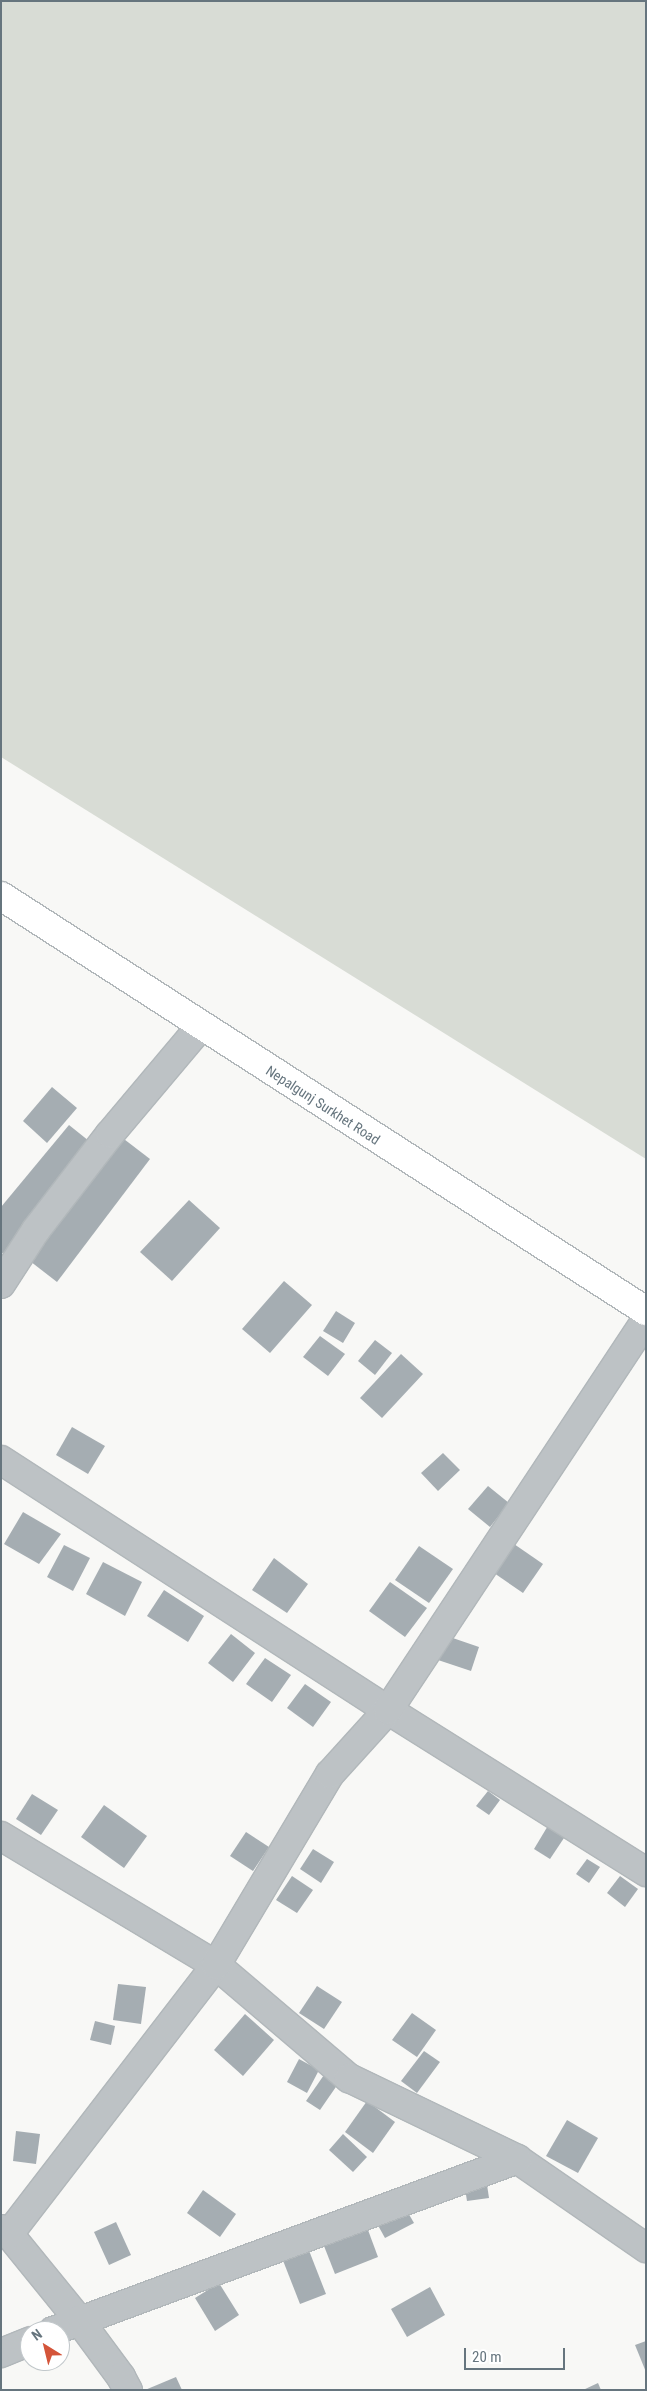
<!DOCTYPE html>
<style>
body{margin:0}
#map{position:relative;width:647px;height:2391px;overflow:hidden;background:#f8f8f6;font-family:"Roboto Condensed",sans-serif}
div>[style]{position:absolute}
.green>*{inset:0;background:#d8dcd5}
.building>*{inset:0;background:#a5adb2}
.roads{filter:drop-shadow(1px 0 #b1b7ba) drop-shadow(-1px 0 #b1b7ba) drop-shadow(0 1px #b1b7ba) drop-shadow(0 -1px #b1b7ba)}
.street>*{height:28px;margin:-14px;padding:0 14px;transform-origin:14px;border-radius:14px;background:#bdc2c5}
.primary>*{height:28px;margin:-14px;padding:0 14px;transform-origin:14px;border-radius:14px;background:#fff}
span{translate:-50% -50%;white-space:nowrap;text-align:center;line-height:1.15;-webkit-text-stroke:5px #fff;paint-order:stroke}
.street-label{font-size:14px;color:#66757e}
.frame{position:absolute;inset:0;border:2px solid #66757e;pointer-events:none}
.north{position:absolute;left:20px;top:2321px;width:50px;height:50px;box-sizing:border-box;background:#fff;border:1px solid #c2c8cb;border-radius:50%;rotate:324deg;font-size:14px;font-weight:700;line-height:20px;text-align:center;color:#66757e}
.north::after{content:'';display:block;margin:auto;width:18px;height:22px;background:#d4553a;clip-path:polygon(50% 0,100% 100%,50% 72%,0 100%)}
.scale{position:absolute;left:464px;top:2348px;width:101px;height:22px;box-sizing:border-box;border:2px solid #66757e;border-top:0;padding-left:6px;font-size:15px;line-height:18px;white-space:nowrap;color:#66757e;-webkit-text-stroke:4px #fff;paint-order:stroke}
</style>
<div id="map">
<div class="green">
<i style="clip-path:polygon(1px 1px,646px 1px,646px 1159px,1px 757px)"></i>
</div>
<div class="building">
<i style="clip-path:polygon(52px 1087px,77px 1108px,47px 1143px,23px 1121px)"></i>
<i style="clip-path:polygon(69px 1125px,94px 1145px,5px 1255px,1px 1252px,1px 1207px)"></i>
<i style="clip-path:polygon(120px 1136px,150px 1159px,57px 1282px,26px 1258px)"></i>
<i style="clip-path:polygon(189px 1200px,220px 1228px,172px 1281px,140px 1252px)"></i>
<i style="clip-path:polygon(284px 1281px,312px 1305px,270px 1353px,242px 1329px)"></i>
<i style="clip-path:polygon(336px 1311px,355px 1323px,343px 1343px,323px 1331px)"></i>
<i style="clip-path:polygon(320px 1336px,345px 1354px,328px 1376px,303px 1357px)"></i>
<i style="clip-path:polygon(375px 1340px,392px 1353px,375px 1375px,358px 1361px)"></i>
<i style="clip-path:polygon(401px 1354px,423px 1374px,382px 1418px,360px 1398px)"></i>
<i style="clip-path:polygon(72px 1427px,105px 1446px,88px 1474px,56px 1455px)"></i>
<i style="clip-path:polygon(443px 1453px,460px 1470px,438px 1491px,421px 1473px)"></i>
<i style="clip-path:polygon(488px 1486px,509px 1503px,490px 1527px,468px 1509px)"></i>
<i style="clip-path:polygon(23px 1512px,61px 1534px,39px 1564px,4px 1544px)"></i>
<i style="clip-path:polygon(514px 1544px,543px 1564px,523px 1593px,494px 1573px)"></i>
<i style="clip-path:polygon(64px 1545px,90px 1558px,73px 1591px,47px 1577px)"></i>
<i style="clip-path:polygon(419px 1546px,453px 1569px,429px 1603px,395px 1580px)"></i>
<i style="clip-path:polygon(274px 1558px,308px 1584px,287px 1613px,252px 1590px)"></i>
<i style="clip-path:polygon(103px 1562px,142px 1582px,125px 1616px,86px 1594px)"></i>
<i style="clip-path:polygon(390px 1582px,427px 1608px,405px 1637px,369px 1611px)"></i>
<i style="clip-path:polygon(164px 1590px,204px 1616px,188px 1642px,147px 1616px)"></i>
<i style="clip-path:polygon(231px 1634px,255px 1653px,233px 1682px,208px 1663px)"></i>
<i style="clip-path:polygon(444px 1635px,479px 1647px,471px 1671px,435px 1659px)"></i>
<i style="clip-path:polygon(265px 1658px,291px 1675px,272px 1702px,246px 1684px)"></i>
<i style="clip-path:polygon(305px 1684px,331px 1702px,313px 1727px,287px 1708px)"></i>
<i style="clip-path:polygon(488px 1791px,500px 1800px,489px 1815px,476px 1806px)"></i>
<i style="clip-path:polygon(32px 1794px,58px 1810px,41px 1835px,16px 1819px)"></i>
<i style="clip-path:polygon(104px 1805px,147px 1836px,124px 1868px,81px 1837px)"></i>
<i style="clip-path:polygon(549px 1824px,566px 1835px,550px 1859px,534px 1849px)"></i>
<i style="clip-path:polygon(246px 1832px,269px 1847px,253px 1871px,230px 1856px)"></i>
<i style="clip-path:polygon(313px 1849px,334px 1862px,321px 1883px,300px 1869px)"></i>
<i style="clip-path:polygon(587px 1859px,600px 1867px,589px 1883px,576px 1874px)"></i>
<i style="clip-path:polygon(292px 1876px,313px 1890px,297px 1913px,276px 1900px)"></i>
<i style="clip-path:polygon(620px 1876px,638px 1889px,625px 1907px,607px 1893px)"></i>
<i style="clip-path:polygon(118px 1984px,146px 1987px,141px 2024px,113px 2020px)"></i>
<i style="clip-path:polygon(317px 1986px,342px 2002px,324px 2029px,299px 2013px)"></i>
<i style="clip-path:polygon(412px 2013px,436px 2030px,417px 2057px,392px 2040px)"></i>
<i style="clip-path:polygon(245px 2014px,274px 2040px,243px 2076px,214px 2050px)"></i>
<i style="clip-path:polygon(95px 2021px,115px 2026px,111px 2045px,90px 2040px)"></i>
<i style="clip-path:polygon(424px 2051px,440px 2062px,417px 2093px,401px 2081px)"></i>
<i style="clip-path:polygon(299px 2059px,319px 2070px,307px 2093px,287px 2082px)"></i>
<i style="clip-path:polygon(326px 2072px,340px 2081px,320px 2110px,306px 2101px)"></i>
<i style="clip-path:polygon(367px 2101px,395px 2122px,373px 2153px,345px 2132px)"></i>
<i style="clip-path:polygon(567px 2120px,598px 2138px,578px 2173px,546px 2156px)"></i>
<i style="clip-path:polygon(16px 2131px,40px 2134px,36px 2164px,13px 2161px)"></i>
<i style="clip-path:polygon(343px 2134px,367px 2157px,353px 2172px,329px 2150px)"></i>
<i style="clip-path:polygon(486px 2178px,489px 2198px,467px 2201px,464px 2182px)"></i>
<i style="clip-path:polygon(203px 2190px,236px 2214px,220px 2237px,187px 2213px)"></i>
<i style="clip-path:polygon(403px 2204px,414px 2223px,385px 2238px,375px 2220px)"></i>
<i style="clip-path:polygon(116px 2222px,131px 2255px,109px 2265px,94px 2232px)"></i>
<i style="clip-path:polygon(368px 2230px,378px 2257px,335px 2274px,324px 2246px)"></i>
<i style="clip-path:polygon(308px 2248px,326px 2294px,300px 2304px,282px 2258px)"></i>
<i style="clip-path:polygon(219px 2283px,239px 2315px,215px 2331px,195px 2298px)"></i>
<i style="clip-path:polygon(430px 2287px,445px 2315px,407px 2337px,391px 2309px)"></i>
<i style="clip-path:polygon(646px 2341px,646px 2372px,635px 2345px)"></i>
<i style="clip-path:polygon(176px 2377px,182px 2390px,145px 2390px)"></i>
<i style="clip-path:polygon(598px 2383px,601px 2390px,583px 2390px)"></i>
</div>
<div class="roads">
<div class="street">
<i style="left:1px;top:1284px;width:64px;rotate:-57.1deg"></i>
<i style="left:36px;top:1230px;width:121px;rotate:-52.4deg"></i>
<i style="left:110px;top:1134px;width:141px;rotate:-49.9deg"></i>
<i style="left:1px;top:1460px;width:461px;rotate:32.9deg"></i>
<i style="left:388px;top:1710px;width:305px;rotate:32.1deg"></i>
<i style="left:1px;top:1836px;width:251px;rotate:31deg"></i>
<i style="left:216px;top:1965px;width:175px;rotate:40.4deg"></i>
<i style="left:349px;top:2078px;width:187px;rotate:25.7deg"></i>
<i style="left:517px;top:2159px;width:157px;rotate:34.6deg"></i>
<i style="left:1px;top:2229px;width:9px;rotate:32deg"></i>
<i style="left:9px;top:2234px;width:111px;rotate:50.9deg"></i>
<i style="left:79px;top:2320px;width:71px;rotate:53.6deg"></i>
<i style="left:121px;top:2377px;width:15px;rotate:62deg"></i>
<i style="left:9px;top:2234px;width:339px;rotate:-52.4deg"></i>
<i style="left:216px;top:1965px;width:222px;rotate:-59.2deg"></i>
<i style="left:330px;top:1774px;width:86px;rotate:-47.8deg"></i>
<i style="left:388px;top:1710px;width:468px;rotate:-56.5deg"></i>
<i style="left:53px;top:2331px;width:495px;rotate:-20.3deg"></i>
<i style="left:1px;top:2353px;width:31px;rotate:-22deg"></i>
</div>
<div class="primary">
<i style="left:1px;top:896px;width:767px;rotate:32.76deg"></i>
</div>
</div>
<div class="street-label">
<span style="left:323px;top:1105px;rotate:33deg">Nepalgunj Surkhet Road</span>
</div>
<div class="frame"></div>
<div class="north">N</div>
<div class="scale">20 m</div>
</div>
